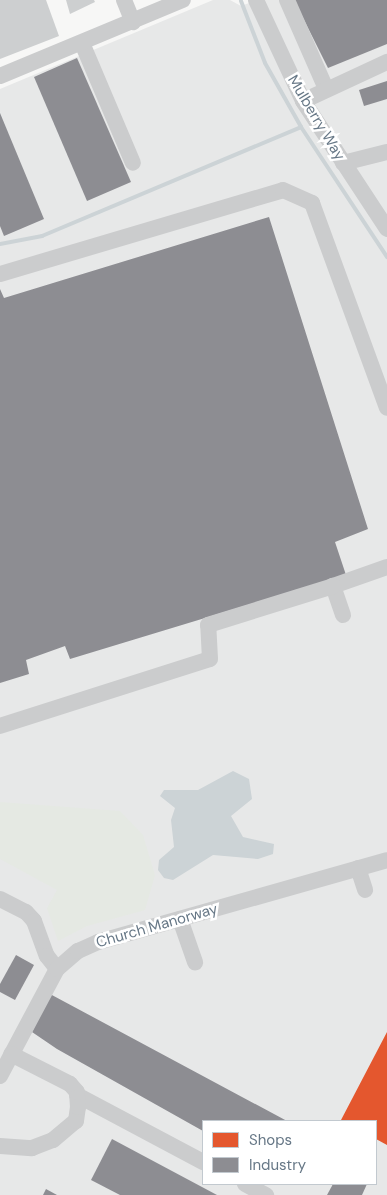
<!DOCTYPE html>
<style>
body{margin:0}
#map{position:relative;width:387px;height:1195px;overflow:hidden;background:#f7f7f6;font-family:"DM Sans",sans-serif}
div>[style]{position:absolute}
.built>*{inset:0;background:#e7e8e8}
.green>*{inset:0;background:#e5e9e3}
.water>*{inset:0;background:#ccd3d6}
.shops>*{inset:0;background:#e4572e}
.industry>*{inset:0;background:#8d8d92}
.stream>*{height:4px;margin:-2px;padding:0 2px;transform-origin:2px;border-radius:2px;background:#ccd3d6}
.building>*{inset:0;background:#cdcfd0}
.minor>*{height:16px;margin:-8px;padding:0 8px;transform-origin:8px;border-radius:8px;background:#cbcccd}
span{translate:-50% -50%;white-space:nowrap;text-align:center;line-height:1.15;-webkit-text-stroke:5px #fff;paint-order:stroke}
.street-label{font-size:15px;color:#667786}
.legend{position:absolute;left:202px;top:1120px;width:175px;height:65px;box-sizing:border-box;background:#fff;border:1px solid #c2c9cf;margin:0;padding:6px 9px;list-style:none;font-size:15px;color:#667786}
.legend li{display:flex;align-items:center;gap:10px;height:25px}
.legend b{width:25px;border:1px solid #c2c9cf}
</style>
<div id="map">
<div class="built">
<i style="clip-path:polygon(evenodd,213px 0,230px 0,241px 6px,257px 0,387px 0,387px 1195px,0 1195px,0 89px,213px 0,203px 1121px,376px 1121px,376px 1184px,203px 1184px,203px 1121px)"></i>
</div>
<div class="green">
<i style="clip-path:polygon(0 802px,120px 811px,143px 835px,155px 875px,145px 910px,87px 926px,58px 941px,47px 908px,57px 890px,0 859px)"></i>
</div>
<div class="water">
<i style="clip-path:polygon(233px 771px,249px 779px,252px 799px,231px 816px,243px 837px,274px 844px,273px 854px,258px 859px,213px 855px,173px 880px,164px 878px,158px 870px,159px 860px,174px 847px,171px 820px,175px 808px,160px 796px,164px 790px,198px 790px)"></i>
</div>
<div class="shops">
<i style="clip-path:polygon(387px 1032px,387px 1145px,376px 1139px,376px 1121px,341px 1120px)"></i>
</div>
<div class="industry">
<i style="clip-path:polygon(294px 0,387px 0,387px 44px,328px 68px)"></i>
<i style="clip-path:polygon(77px 58px,131px 182px,87px 201px,34px 77px)"></i>
<i style="clip-path:polygon(387px 81px,387px 99px,364px 106px,359px 90px)"></i>
<i style="clip-path:polygon(0 113px,44px 219px,4px 236px,0 226px)"></i>
<i style="clip-path:polygon(269px 217px,368px 529px,335px 542px,346px 575px,70px 659px,65px 646px,26px 660px,29px 674px,0 683px,0 289px,4px 298px)"></i>
<i style="clip-path:polygon(16px 955px,34px 965px,15px 1000px,0 992px,0 984px)"></i>
<i style="clip-path:polygon(50px 994px,287px 1121px,203px 1121px,203px 1131px,57px 1049px,32px 1032px)"></i>
<i style="clip-path:polygon(112px 1139px,217px 1195px,120px 1195px,91px 1180px)"></i>
<i style="clip-path:polygon(333px 1184px,367px 1184px,362px 1195px,327px 1195px)"></i>
<i style="clip-path:polygon(46px 1189px,57px 1195px,43px 1195px)"></i>
</div>
<div class="stream">
<i style="left:241px;top:1px;width:66px;rotate:68.8deg"></i>
<i style="left:265px;top:63px;width:73px;rotate:60.6deg"></i>
<i style="left:301px;top:127px;width:156px;rotate:56.5deg"></i>
<i style="left:0;top:244px;width:43px;rotate:-10.8deg"></i>
<i style="left:42px;top:236px;width:281px;rotate:-22.8deg"></i>
</div>
<div class="building">
<i style="clip-path:polygon(0 0,46px 0,59px 36px,0 59px)"></i>
<i style="clip-path:polygon(66px 0,94px 0,95px 2px,70px 14px)"></i>
</div>
<div class="minor">
<i style="left:124px;top:0;width:24px;rotate:68deg"></i>
<i style="left:256px;top:0;width:111px;rotate:65deg"></i>
<i style="left:303px;top:101px;width:153px;rotate:56.7deg"></i>
<i style="left:287px;top:0;width:97px;rotate:66.3deg"></i>
<i style="left:82px;top:43px;width:130px;rotate:67deg"></i>
<i style="left:0;top:76px;width:198px;rotate:-22.6deg"></i>
<i style="left:303px;top:101px;width:93px;rotate:-24.9deg"></i>
<i style="left:343px;top:163px;width:45px;rotate:-14deg"></i>
<i style="left:0;top:274px;width:295px;rotate:-16.5deg"></i>
<i style="left:283px;top:190px;width:32px;rotate:24deg"></i>
<i style="left:312px;top:203px;width:218px;rotate:69.9deg"></i>
<i style="left:343px;top:615px;width:31px;rotate:-109deg"></i>
<i style="left:333px;top:586px;width:57px;rotate:-19.4deg"></i>
<i style="left:0;top:726px;width:220px;rotate:-17.7deg"></i>
<i style="left:210px;top:659px;width:34px;rotate:-93deg"></i>
<i style="left:208px;top:625px;width:131px;rotate:-17.3deg"></i>
<i style="left:358px;top:868px;width:23px;rotate:72deg"></i>
<i style="left:0;top:899px;width:29px;rotate:27deg"></i>
<i style="left:26px;top:912px;width:12px;rotate:48deg"></i>
<i style="left:34px;top:921px;width:37px;rotate:70deg"></i>
<i style="left:47px;top:956px;width:16px;rotate:52deg"></i>
<i style="left:180px;top:919px;width:46px;rotate:70.8deg"></i>
<i style="left:0;top:1076px;width:121px;rotate:-62deg"></i>
<i style="left:57px;top:969px;width:28px;rotate:-41deg"></i>
<i style="left:78px;top:951px;width:22px;rotate:-24deg"></i>
<i style="left:98px;top:942px;width:300px;rotate:-15.8deg"></i>
<i style="left:77px;top:1095px;width:143px;rotate:28deg"></i>
<i style="left:0;top:1146px;width:32px;rotate:4deg"></i>
<i style="left:32px;top:1148px;width:22px;rotate:-21deg"></i>
<i style="left:53px;top:1140px;width:30px;rotate:-40deg"></i>
<i style="left:76px;top:1121px;width:14px;rotate:-82deg"></i>
<i style="left:78px;top:1107px;width:15px;rotate:-94deg"></i>
<i style="left:77px;top:1092px;width:11px;rotate:-131deg"></i>
<i style="left:70px;top:1084px;width:66px;rotate:-153deg"></i>
<i style="left:245px;top:1184px;width:24px;rotate:28deg"></i>
</div>
<div class="street-label">
<span style="left:316px;top:118px;rotate:59deg">Mulberry Way</span>
<span style="left:157px;top:926px;rotate:-16deg">Church Manorway</span>
</div>
<ul class="legend">
<li><b style="height:14px;background:#e4572e"></b>Shops</li>
<li><b style="height:14px;background:#8d8d92"></b>Industry</li>
</ul>
</div>
